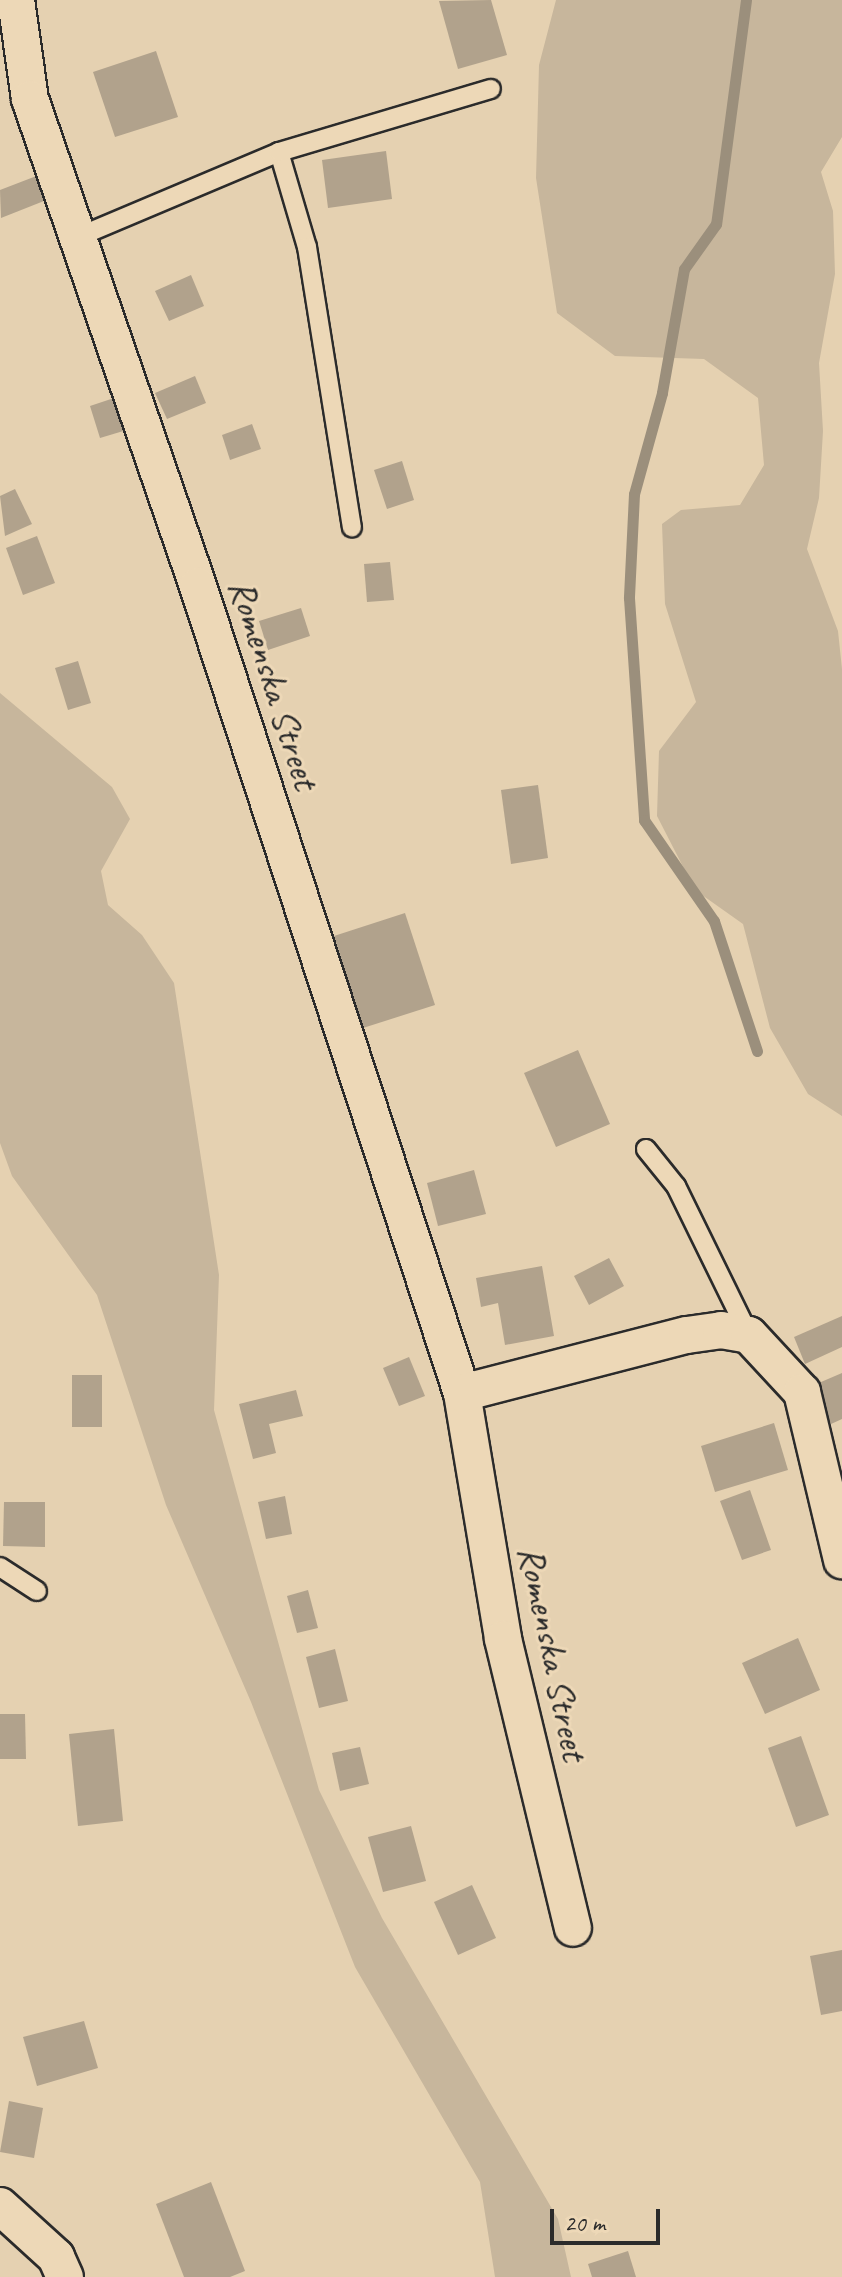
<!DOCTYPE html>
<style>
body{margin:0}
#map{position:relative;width:842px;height:2277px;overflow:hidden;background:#e5d1b1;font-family:Caveat,sans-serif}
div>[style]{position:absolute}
.green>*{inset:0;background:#c7b69c}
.stream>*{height:11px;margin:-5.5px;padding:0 5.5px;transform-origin:5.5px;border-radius:5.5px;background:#9b8f7c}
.building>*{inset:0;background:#b1a28c}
.roads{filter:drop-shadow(2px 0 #2b2b2b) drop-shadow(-2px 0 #2b2b2b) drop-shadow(0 2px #2b2b2b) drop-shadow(0 -2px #2b2b2b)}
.lane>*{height:18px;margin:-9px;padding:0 9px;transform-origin:9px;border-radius:9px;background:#edd8b7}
.street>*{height:36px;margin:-18px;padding:0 18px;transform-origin:18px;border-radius:18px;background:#edd8b7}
span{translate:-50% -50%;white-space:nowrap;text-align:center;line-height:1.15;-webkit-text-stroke:6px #edd8b7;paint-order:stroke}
.street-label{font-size:38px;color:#2b2b2b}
.scale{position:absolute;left:550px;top:2209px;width:110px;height:36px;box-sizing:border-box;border:4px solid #2b2b2b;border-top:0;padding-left:10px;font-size:24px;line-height:28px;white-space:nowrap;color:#2b2b2b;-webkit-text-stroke:6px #edd8b7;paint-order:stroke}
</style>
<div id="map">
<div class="green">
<i style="clip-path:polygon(556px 0,842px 0,842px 137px,821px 172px,833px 211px,835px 274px,819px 363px,823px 431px,819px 498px,807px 549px,838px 631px,842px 669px,842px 1116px,808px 1094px,770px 1028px,743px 924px,695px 890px,657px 816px,659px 751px,696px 702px,665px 604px,662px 524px,681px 510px,740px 505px,764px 465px,758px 398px,704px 359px,615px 356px,557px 313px,536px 178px,539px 65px)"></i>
<i style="clip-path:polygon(0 693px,112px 787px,130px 819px,101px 871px,108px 905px,142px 935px,174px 983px,219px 1275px,214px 1410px,319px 1790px,382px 1918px,558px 2219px,571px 2277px,495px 2277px,480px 2182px,355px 1967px,251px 1702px,166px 1505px,97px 1295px,12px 1176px,0 1143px)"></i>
</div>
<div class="stream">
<i style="left:746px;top:0;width:226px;rotate:97.6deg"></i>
<i style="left:716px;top:224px;width:55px;rotate:125.4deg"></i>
<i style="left:684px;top:269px;width:126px;rotate:100.1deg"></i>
<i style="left:662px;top:393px;width:105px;rotate:105.5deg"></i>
<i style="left:634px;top:494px;width:104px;rotate:92.8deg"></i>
<i style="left:629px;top:598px;width:223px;rotate:86.1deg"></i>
<i style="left:644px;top:820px;width:123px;rotate:55.3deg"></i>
<i style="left:714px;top:921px;width:137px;rotate:71.7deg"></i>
</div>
<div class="building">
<i style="clip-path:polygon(491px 0,507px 55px,458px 69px,439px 1px)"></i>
<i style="clip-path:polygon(156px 51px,178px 117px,115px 137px,93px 72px)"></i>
<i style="clip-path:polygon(386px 151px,392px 199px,328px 208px,322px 160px)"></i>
<i style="clip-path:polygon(39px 175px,49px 199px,1px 218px,0 190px)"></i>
<i style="clip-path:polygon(191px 275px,204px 306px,169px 321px,155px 291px)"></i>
<i style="clip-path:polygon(195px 376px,206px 403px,167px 419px,155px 393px)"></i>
<i style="clip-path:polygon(120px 396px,130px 429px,100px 438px,90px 406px)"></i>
<i style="clip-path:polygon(252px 424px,261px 449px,230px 460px,222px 435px)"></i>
<i style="clip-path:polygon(402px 461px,414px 500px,387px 509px,374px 470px)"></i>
<i style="clip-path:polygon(15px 489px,32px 524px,5px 536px,0 496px)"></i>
<i style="clip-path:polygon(37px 536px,55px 583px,23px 595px,6px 548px)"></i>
<i style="clip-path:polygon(390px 562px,394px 600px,367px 602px,364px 564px)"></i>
<i style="clip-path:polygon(301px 608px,310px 636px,268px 650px,259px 621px)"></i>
<i style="clip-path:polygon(78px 661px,91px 703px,68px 710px,55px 668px)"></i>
<i style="clip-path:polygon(538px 785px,548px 858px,511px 864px,501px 790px)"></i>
<i style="clip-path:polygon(405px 913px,435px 1005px,363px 1028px,334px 936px)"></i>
<i style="clip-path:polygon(578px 1050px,610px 1124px,556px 1147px,524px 1073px)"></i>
<i style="clip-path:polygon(474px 1170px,486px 1214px,438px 1226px,427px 1183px)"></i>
<i style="clip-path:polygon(609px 1258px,624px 1286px,589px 1305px,574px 1276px)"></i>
<i style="clip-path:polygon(542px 1266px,554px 1336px,505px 1345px,498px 1303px,481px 1307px,476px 1278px)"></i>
<i style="clip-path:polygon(842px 1316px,842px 1347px,805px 1364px,794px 1337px)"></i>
<i style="clip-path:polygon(409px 1357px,425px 1396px,399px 1406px,383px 1368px)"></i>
<i style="clip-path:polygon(842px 1373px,842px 1419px,831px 1424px,814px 1385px)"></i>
<i style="clip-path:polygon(72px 1375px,102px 1375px,102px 1427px,72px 1427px)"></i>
<i style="clip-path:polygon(296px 1390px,303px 1416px,269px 1424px,276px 1453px,253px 1459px,239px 1404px)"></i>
<i style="clip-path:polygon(774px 1423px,788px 1470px,715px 1492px,701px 1446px)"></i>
<i style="clip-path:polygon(750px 1490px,771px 1550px,742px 1560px,720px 1501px)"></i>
<i style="clip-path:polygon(285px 1496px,292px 1534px,266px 1539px,258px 1502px)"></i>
<i style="clip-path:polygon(4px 1502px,45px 1502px,45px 1547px,3px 1546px)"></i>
<i style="clip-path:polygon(308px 1590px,318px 1628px,297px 1633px,287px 1596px)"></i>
<i style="clip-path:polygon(798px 1638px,820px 1690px,765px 1714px,742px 1663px)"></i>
<i style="clip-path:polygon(335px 1649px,348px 1701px,319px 1708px,306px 1657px)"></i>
<i style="clip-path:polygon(0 1714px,25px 1714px,26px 1759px,0 1759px)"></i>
<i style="clip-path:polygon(114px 1729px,123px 1821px,78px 1826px,69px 1734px)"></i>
<i style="clip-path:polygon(801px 1736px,829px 1815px,796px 1827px,768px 1748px)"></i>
<i style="clip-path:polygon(360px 1747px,369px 1784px,340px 1791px,332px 1753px)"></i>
<i style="clip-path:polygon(411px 1826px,426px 1881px,383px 1892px,368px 1837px)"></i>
<i style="clip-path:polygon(472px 1885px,496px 1938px,458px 1955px,434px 1902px)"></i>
<i style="clip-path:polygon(842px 1950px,842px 2011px,821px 2015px,810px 1956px)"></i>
<i style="clip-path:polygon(84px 2021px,98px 2068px,37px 2086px,23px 2037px)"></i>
<i style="clip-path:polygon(9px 2101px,43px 2108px,34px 2158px,0 2152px)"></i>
<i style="clip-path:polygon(211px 2182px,245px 2271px,230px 2277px,184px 2277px,156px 2204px)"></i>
<i style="clip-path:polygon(628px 2251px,636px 2277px,592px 2277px,588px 2264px)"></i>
</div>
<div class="roads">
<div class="lane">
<i style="left:279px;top:152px;width:99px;rotate:73.6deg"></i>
<i style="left:307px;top:247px;width:284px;rotate:80.9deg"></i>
<i style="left:78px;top:237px;width:218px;rotate:-22.9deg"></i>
<i style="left:279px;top:152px;width:221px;rotate:-16.6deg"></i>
<i style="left:646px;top:1149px;width:48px;rotate:51deg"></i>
<i style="left:676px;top:1186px;width:166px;rotate:63.9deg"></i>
<i style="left:0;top:1567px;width:44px;rotate:33deg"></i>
</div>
<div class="street">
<i style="left:16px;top:0;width:100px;rotate:82deg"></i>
<i style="left:30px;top:99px;width:515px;rotate:70.97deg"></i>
<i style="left:198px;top:586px;width:849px;rotate:71.89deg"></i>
<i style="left:462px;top:1393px;width:249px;rotate:80.5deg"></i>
<i style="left:503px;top:1639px;width:297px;rotate:76.4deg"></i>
<i style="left:462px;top:1393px;width:232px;rotate:-14.5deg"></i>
<i style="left:687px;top:1335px;width:34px;rotate:-8deg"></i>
<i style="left:721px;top:1330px;width:28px;rotate:10deg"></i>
<i style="left:749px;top:1335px;width:78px;rotate:47.1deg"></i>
<i style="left:802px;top:1392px;width:173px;rotate:76.6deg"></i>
<i style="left:0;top:2206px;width:76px;rotate:42.3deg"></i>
<i style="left:56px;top:2257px;width:22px;rotate:66deg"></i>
</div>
</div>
<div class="street-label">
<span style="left:274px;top:684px;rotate:72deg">Romenska Street</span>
<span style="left:553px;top:1653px;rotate:78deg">Romenska Street</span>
</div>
<div class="scale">20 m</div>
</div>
